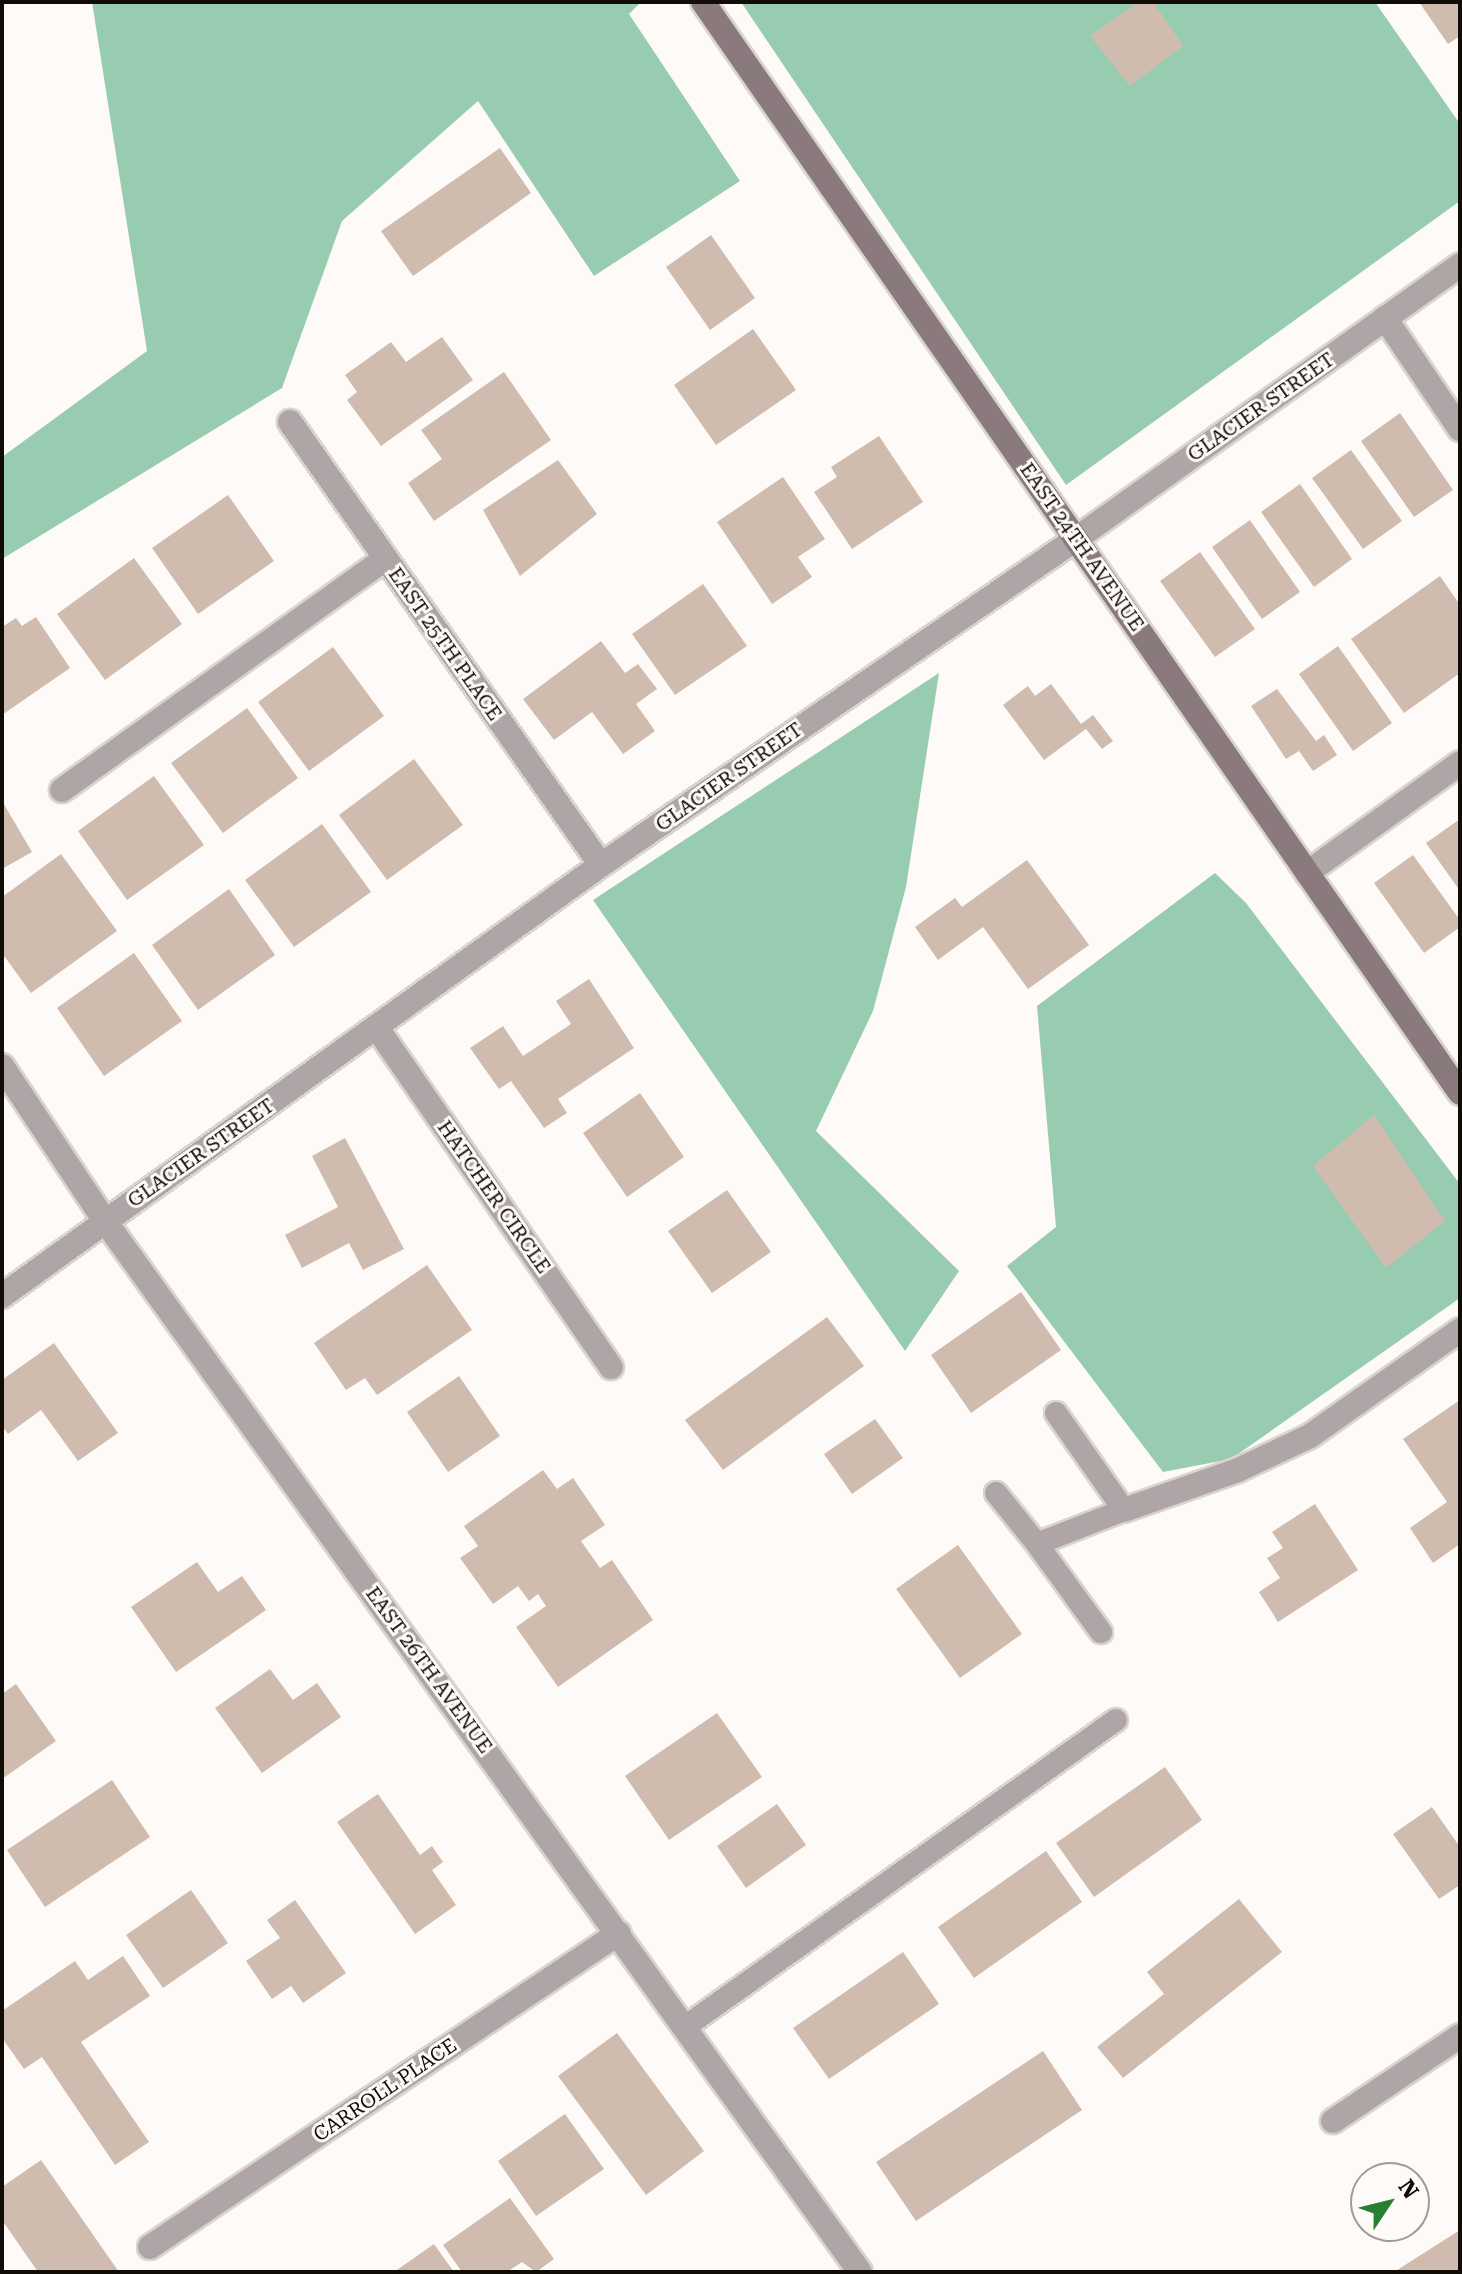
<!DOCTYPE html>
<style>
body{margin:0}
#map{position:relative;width:1462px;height:2274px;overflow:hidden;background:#fefaf7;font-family:"Roboto Serif",serif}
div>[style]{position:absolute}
.forest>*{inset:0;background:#98ccb1}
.building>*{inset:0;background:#cfbcae}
.roads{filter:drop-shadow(2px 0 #d8d4d1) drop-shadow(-2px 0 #d8d4d1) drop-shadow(0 2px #d8d4d1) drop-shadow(0 -2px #d8d4d1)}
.lane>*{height:22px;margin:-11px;padding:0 11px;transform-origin:11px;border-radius:11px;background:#afa4a6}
.street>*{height:24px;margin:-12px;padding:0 12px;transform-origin:12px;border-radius:12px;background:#afa4a6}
.secondary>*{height:24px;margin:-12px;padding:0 12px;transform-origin:12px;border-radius:12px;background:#8a7a7e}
span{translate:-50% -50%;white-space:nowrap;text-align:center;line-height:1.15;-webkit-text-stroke:6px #fefaf7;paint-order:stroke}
.street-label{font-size:20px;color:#120c07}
.frame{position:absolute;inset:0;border:4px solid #120c07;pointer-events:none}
.north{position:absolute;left:1350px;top:2162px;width:80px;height:80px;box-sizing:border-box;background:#fefaf7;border:2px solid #a09b97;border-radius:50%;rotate:55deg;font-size:22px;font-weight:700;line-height:32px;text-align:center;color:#120c07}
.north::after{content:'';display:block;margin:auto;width:28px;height:36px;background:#26802f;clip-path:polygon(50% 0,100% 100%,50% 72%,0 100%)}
</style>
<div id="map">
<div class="forest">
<i style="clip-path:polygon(92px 2px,641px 2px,629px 14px,740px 181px,594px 276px,478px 101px,342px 221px,282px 388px,2px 559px,2px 457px,147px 351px)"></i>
<i style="clip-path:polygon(741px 2px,1375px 2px,1460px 124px,1460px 201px,1066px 485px)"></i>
<i style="clip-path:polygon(939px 673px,906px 887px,873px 1011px,816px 1131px,959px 1271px,905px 1351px,593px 900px)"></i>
<i style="clip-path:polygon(1215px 873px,1246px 903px,1460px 1184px,1460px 1298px,1231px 1459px,1163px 1472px,1007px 1266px,1056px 1227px,1037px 1006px)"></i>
</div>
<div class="building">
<i style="clip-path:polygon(1138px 2px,1153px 2px,1183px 46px,1130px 86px,1090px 36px)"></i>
<i style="clip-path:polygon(1419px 2px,1460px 2px,1460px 36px,1448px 44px)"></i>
<i style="clip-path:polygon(500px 148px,531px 193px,413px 276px,381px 231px)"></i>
<i style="clip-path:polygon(711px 235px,755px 298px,710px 330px,666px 267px)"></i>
<i style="clip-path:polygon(753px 329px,796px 390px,716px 445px,674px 385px)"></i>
<i style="clip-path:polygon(442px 337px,473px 380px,381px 446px,347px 400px,357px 392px,345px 375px,391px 342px,406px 362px)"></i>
<i style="clip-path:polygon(504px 372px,551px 440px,434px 521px,408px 483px,442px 459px,421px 430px)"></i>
<i style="clip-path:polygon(1400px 413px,1453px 490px,1414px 517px,1361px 441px)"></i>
<i style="clip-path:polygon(879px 436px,923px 502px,852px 549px,814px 492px,837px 477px,831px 467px)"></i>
<i style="clip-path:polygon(1351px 450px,1402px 521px,1363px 549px,1312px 478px)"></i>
<i style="clip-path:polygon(558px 460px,597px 514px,520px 576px,483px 510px)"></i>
<i style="clip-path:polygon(783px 477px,825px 539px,798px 557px,812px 577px,772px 604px,717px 522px)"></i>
<i style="clip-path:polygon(1300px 484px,1352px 559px,1314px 587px,1261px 512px)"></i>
<i style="clip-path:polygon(228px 495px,274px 561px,198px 614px,152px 548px)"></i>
<i style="clip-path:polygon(1250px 520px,1300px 592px,1262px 619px,1212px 547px)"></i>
<i style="clip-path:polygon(1200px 552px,1255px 629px,1215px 657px,1160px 581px)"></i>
<i style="clip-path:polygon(134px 558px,182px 624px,105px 680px,57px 614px)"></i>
<i style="clip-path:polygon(1440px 576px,1460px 605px,1460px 673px,1404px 713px,1351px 639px)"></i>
<i style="clip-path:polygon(703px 584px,747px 646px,675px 695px,632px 634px)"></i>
<i style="clip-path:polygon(36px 617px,70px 668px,2px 715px,2px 627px,16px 618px,22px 626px)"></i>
<i style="clip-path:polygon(601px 641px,625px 673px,638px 664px,657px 689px,636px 704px,655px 731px,623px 754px,592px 712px,554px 740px,523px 699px)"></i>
<i style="clip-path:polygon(1338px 646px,1392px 723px,1353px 751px,1299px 674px)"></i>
<i style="clip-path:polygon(333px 647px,384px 716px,309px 771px,258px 702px)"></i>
<i style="clip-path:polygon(1051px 684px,1081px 724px,1093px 715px,1113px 741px,1102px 749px,1086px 729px,1044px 760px,1003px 705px,1028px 686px,1035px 696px)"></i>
<i style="clip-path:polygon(1277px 689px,1316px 741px,1324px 735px,1337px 755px,1313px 771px,1299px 751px,1286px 759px,1251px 706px)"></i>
<i style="clip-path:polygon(247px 708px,298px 778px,223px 833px,171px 763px)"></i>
<i style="clip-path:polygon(414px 759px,463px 825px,387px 880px,339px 815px)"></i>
<i style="clip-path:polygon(154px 776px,204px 845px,127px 900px,78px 831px)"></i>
<i style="clip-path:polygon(2px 801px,32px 852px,2px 869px)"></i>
<i style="clip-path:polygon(1460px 819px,1460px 891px,1426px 843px)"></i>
<i style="clip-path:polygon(322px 824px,371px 892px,294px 947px,245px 880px)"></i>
<i style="clip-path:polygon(61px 854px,117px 931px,31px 993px,2px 953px,2px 897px)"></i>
<i style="clip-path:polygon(1413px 855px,1460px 920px,1460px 927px,1424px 953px,1374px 883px)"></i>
<i style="clip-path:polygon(1027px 860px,1089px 945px,1028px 989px,983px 927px,938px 960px,915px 927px,955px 898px,962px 907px)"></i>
<i style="clip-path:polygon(229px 889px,275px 955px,198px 1010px,152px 945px)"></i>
<i style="clip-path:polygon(134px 953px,182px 1021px,104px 1076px,57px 1008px)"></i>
<i style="clip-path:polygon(589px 979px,634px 1048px,558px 1099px,567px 1113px,544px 1128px,511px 1081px,499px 1089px,470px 1048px,503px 1026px,523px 1056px,571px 1024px,556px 1001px)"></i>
<i style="clip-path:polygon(640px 1093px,684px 1157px,627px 1197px,583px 1133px)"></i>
<i style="clip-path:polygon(1374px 1115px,1445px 1221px,1386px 1268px,1313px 1166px)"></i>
<i style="clip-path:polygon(345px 1138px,404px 1249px,363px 1270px,349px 1243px,302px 1268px,285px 1235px,338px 1207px,312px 1156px)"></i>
<i style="clip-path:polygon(727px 1190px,771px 1252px,712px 1293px,668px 1231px)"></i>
<i style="clip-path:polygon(427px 1265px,472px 1330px,377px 1395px,365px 1378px,346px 1390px,314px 1343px)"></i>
<i style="clip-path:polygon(1021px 1292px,1061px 1350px,971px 1413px,931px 1355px)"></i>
<i style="clip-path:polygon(827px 1317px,864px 1366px,723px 1470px,685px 1420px)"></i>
<i style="clip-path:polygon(54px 1343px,118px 1433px,78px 1461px,41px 1410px,8px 1434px,2px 1426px,2px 1380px)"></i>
<i style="clip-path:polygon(459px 1376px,500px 1436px,448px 1472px,407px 1412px)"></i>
<i style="clip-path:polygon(1460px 1400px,1460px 1544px,1433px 1563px,1410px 1528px,1447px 1502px,1403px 1439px)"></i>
<i style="clip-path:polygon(875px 1419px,903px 1458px,852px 1494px,824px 1454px)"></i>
<i style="clip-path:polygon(543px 1470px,557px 1489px,573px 1478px,605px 1525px,581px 1541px,600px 1568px,612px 1560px,653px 1620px,558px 1687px,516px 1627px,546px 1606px,538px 1594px,529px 1601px,518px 1586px,493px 1604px,460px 1558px,478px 1546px,464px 1526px)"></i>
<i style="clip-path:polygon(1315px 1504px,1358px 1570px,1278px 1622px,1259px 1592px,1280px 1578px,1267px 1558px,1283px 1548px,1272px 1532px)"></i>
<i style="clip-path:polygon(958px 1545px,1022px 1634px,960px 1678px,896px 1589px)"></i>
<i style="clip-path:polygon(197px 1562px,218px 1592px,242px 1576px,266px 1610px,176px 1672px,131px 1607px)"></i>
<i style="clip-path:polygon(270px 1669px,293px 1700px,317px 1683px,341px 1717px,262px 1773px,215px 1708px)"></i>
<i style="clip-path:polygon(16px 1684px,56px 1741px,2px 1779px,2px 1694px)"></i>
<i style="clip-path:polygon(717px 1713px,762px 1777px,669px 1840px,625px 1776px)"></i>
<i style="clip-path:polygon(1165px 1767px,1202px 1820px,1094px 1897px,1056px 1843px)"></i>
<i style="clip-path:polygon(112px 1780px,150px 1837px,45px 1907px,7px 1850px)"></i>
<i style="clip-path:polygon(378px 1794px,420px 1855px,432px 1846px,443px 1862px,432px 1870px,456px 1905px,415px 1934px,337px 1822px)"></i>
<i style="clip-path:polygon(777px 1804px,806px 1845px,746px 1888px,717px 1846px)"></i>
<i style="clip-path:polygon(1432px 1807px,1460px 1847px,1460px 1885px,1439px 1899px,1393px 1834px)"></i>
<i style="clip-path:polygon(1046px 1851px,1082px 1902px,974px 1978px,938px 1927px)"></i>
<i style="clip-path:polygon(191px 1890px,228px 1943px,163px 1988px,126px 1935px)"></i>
<i style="clip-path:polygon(1239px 1899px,1282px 1952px,1123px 2078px,1097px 2047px,1164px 1994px,1147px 1972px)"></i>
<i style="clip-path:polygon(295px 1900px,346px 1973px,303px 2003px,291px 1986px,272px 1999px,246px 1961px,280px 1938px,267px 1920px)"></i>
<i style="clip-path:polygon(903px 1952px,939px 2004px,829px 2079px,793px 2028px)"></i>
<i style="clip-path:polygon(123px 1956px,150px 1996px,81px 2042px,149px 2142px,115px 2165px,42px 2057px,24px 2069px,2px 2038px,2px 2011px,75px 1961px,88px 1980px)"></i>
<i style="clip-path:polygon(617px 2033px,704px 2151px,646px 2195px,558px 2076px)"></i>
<i style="clip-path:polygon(1043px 2051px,1082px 2110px,916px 2221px,876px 2162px)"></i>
<i style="clip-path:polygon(565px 2114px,604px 2169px,536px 2216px,498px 2161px)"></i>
<i style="clip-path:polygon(41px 2160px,119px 2272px,38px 2272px,2px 2220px,2px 2187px)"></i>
<i style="clip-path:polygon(510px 2198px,554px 2259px,536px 2272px,522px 2262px,507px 2272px,462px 2272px,443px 2245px)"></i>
<i style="clip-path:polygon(1460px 2230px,1460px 2272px,1394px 2272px)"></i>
<i style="clip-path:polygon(434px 2244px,454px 2272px,394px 2272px)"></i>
</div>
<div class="roads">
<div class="lane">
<i style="left:1056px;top:1413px;width:118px;rotate:55deg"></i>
<i style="left:1124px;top:1510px;width:93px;rotate:158.7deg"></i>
<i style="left:1037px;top:1544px;width:109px;rotate:54deg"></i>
<i style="left:996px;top:1493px;width:65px;rotate:51.2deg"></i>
<i style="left:685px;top:2027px;width:529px;rotate:-35.46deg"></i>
</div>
<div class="street">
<i style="left:1385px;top:318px;width:134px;rotate:56deg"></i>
<i style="left:290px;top:422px;width:541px;rotate:54.93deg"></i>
<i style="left:62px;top:790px;width:397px;rotate:-35.6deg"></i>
<i style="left:1307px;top:873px;width:188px;rotate:-35.7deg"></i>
<i style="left:377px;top:1028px;width:412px;rotate:55.4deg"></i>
<i style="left:2px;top:1066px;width:186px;rotate:56.4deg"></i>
<i style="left:105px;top:1221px;width:1294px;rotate:54.31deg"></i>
<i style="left:2px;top:1296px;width:738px;rotate:-35.74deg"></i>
<i style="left:601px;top:865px;width:576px;rotate:-34.46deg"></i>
<i style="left:1076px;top:539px;width:472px;rotate:-35.5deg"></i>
<i style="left:1124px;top:1510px;width:121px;rotate:-19.3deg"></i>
<i style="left:1238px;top:1470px;width:80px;rotate:-25.3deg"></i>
<i style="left:1310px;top:1436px;width:184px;rotate:-35.2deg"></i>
<i style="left:1333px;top:2121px;width:153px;rotate:-33.8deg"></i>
<i style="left:150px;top:2247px;width:564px;rotate:-33.8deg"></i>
</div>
<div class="secondary">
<i style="left:703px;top:2px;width:1328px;rotate:55.24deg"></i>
</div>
</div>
<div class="street-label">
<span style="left:1261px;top:407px;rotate:-35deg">GLACIER STREET</span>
<span style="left:1082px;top:547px;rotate:55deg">EAST 24TH AVENUE</span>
<span style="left:445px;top:644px;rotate:55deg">EAST 25TH PLACE</span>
<span style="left:729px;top:777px;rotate:-35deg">GLACIER STREET</span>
<span style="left:201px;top:1153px;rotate:-35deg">GLACIER STREET</span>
<span style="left:494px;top:1197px;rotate:55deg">HATCHER CIRCLE</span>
<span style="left:429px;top:1670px;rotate:54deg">EAST 26TH AVENUE</span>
<span style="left:385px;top:2090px;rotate:-34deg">CARROLL PLACE</span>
</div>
<div class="frame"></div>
<div class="north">N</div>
</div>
